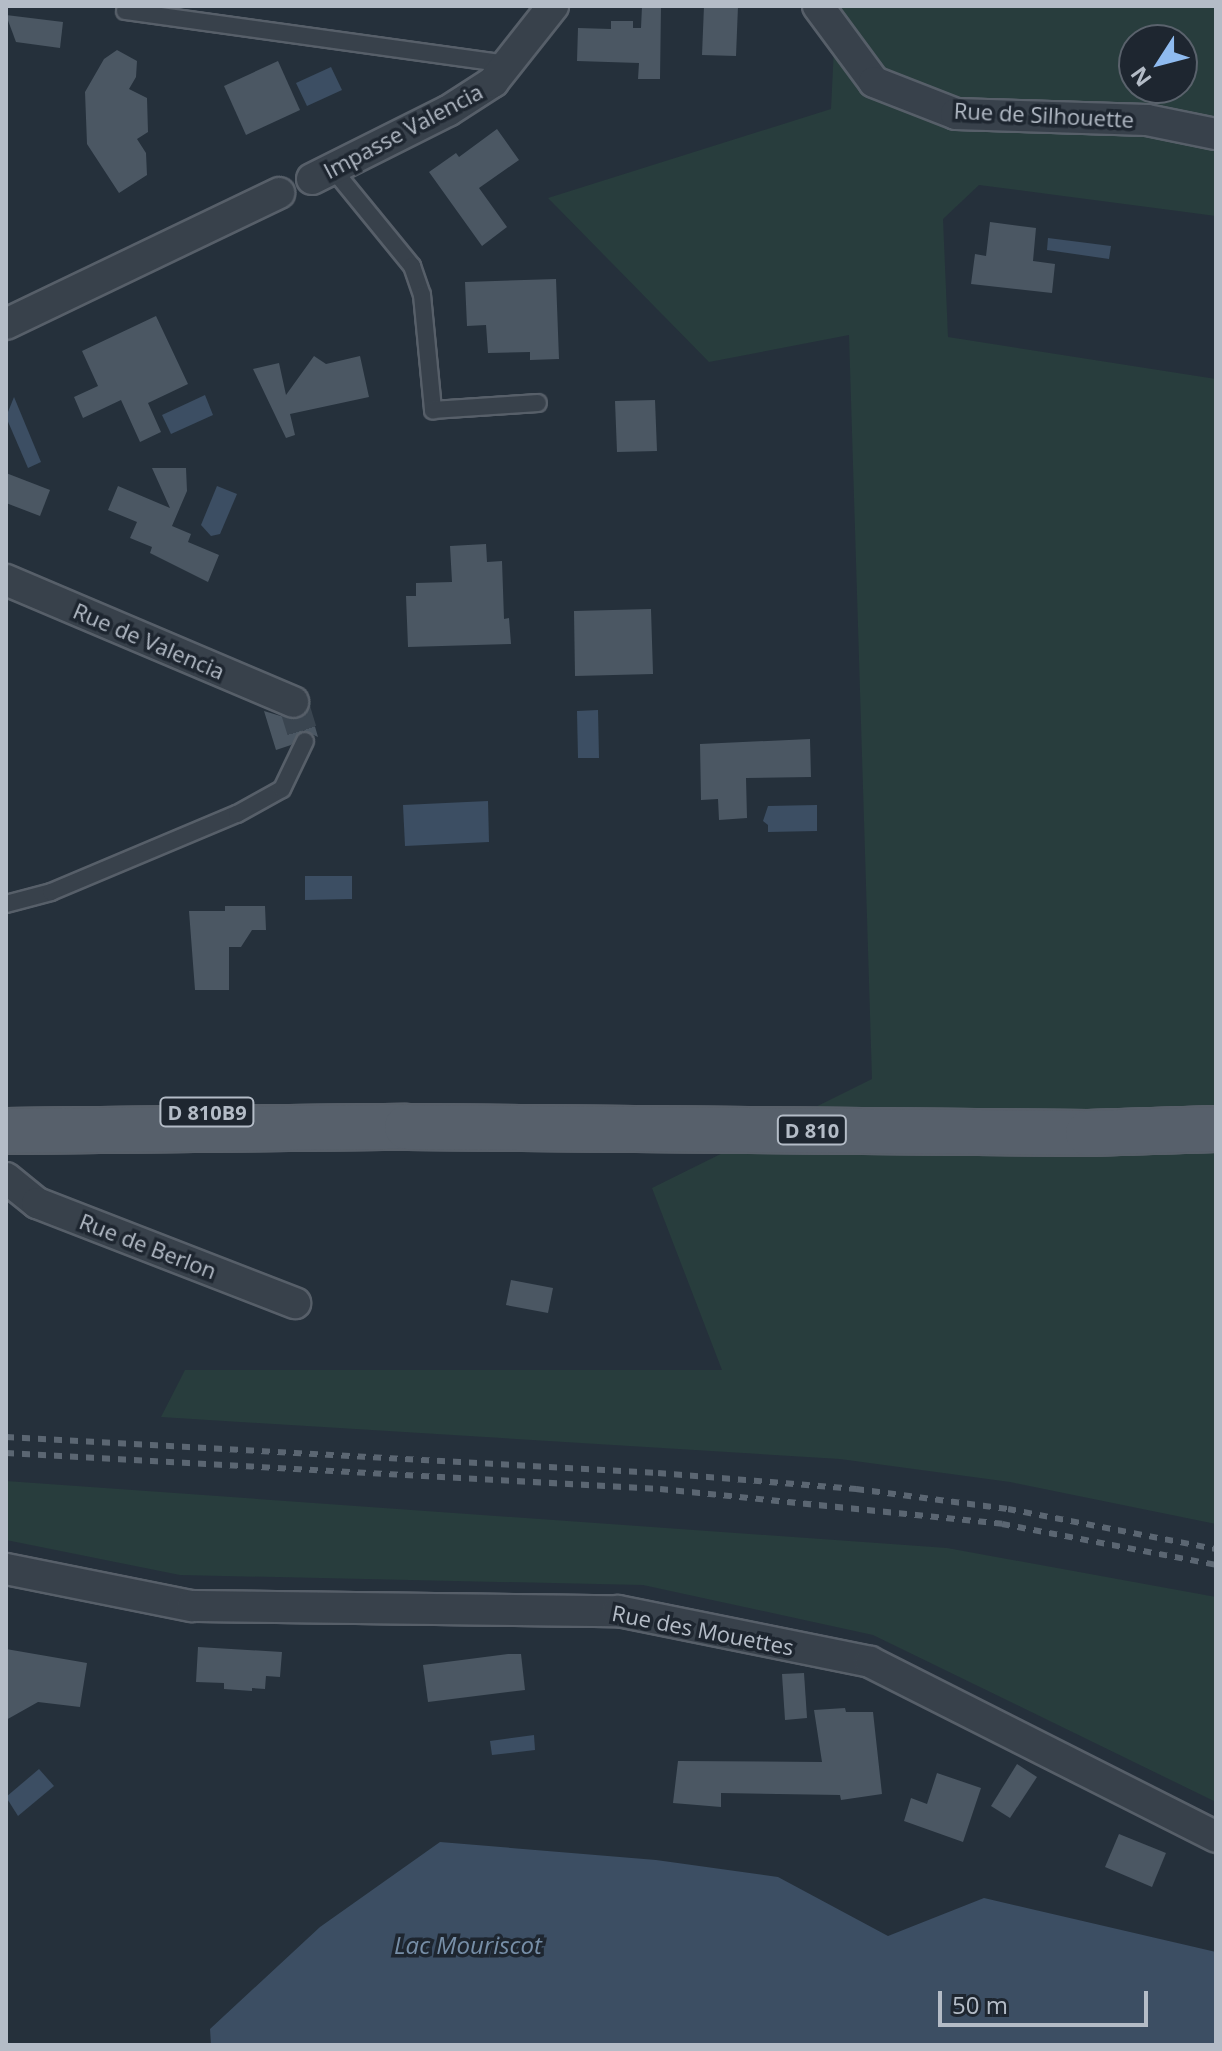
<!DOCTYPE html>
<style>
body{margin:0}
#map{position:relative;width:1222px;height:2051px;overflow:hidden;background:#25303b;font-family:"Open Sans",sans-serif}
div>[style]{position:absolute}
.green>*{inset:0;background:#283d3d}
.water>*{inset:0;background:#3c4e63}
.building>*{inset:0;background:#4b5763}
.minor-tunnel>*{height:30px;margin-top:-15px;transform-origin:0;background:repeating-linear-gradient(90deg,#3a4550 0 30px,transparent 0 45px)}
.roads{filter:drop-shadow(2px 0 #575f69) drop-shadow(-2px 0 #575f69) drop-shadow(0 2px #575f69) drop-shadow(0 -2px #575f69)}
.service>*{height:16px;margin:-8px;padding:0 8px;transform-origin:8px;border-radius:8px;background:#38414b}
.minor>*{height:30px;margin:-15px;padding:0 15px;transform-origin:15px;border-radius:15px;background:#38414b}
.primary>*{height:44px;margin:-22px;padding:0 22px;transform-origin:22px;border-radius:22px;background:#57606b}
.rail>*{height:6px;margin-top:-3px;transform-origin:0;background:repeating-linear-gradient(90deg,#5b6672 0 8px,transparent 0 16px)}
span{translate:-50% -50%;white-space:nowrap;text-align:center;line-height:1.15;-webkit-text-stroke:7px #1e2630;paint-order:stroke}
.shield-label span{padding:2px 6px;background:#1e2630;border:2px solid;border-radius:6px;-webkit-text-stroke-width:0}
.shield-label{font-size:20px;color:#b4bcc7;font-weight:700}
.street-label{font-size:22px;color:#b4bcc7}
.water-label{font-size:24px;color:#778fa8;font-style:italic}
.frame{position:absolute;inset:0;border:8px solid #b4bcc7;pointer-events:none}
.north{position:absolute;left:1118px;top:24px;width:80px;height:80px;box-sizing:border-box;background:#1e2630;border:2px solid #5a626c;border-radius:50%;rotate:234deg;font-size:22px;font-weight:700;line-height:32px;text-align:center;color:#b4bcc7}
.north::after{content:'';display:block;margin:auto;width:28px;height:36px;background:#8fbbf0;clip-path:polygon(50% 0,100% 100%,50% 72%,0 100%)}
.scale{position:absolute;left:938px;top:1991px;width:210px;height:36px;box-sizing:border-box;border:4px solid #b4bcc7;border-top:0;padding-left:10px;font-size:24px;line-height:28px;white-space:nowrap;color:#b4bcc7;-webkit-text-stroke:6px #1e2630;paint-order:stroke}
</style>
<div id="map">
<div class="green">
<i style="clip-path:polygon(evenodd,836px 6px,1216px 6px,1216px 216px,979px 185px,943px 219px,948px 337px,1216px 379px,1216px 1524px,1010px 1482px,840px 1459px,161px 1417px,185px 1370px,722px 1370px,652px 1188px,872px 1079px,849px 335px,709px 362px,548px 198px,831px 109px,836px 6px,1134px 40px,1182px 40px,1182px 88px,1134px 88px,1134px 40px)"></i>
<i style="clip-path:polygon(6px 1481px,947px 1548px,1216px 1597px,1216px 1802px,873px 1635px,643px 1585px,180px 1575px,6px 1540px)"></i>
</div>
<div class="water">
<i style="clip-path:polygon(331px 67px,342px 90px,307px 106px,296px 83px)"></i>
<i style="clip-path:polygon(1048px 238px,1111px 246px,1109px 259px,1047px 250px)"></i>
<i style="clip-path:polygon(205px 395px,213px 415px,171px 434px,162px 415px)"></i>
<i style="clip-path:polygon(14px 397px,41px 462px,28px 468px,6px 417px)"></i>
<i style="clip-path:polygon(217px 486px,237px 494px,220px 534px,211px 536px,201px 525px)"></i>
<i style="clip-path:polygon(598px 710px,599px 758px,578px 758px,577px 711px)"></i>
<i style="clip-path:polygon(488px 801px,489px 842px,405px 846px,403px 805px)"></i>
<i style="clip-path:polygon(817px 805px,817px 831px,768px 832px,768px 825px,763px 821px,768px 806px)"></i>
<i style="clip-path:polygon(305px 876px,352px 876px,352px 899px,305px 900px)"></i>
<i style="clip-path:polygon(534px 1735px,535px 1750px,492px 1755px,490px 1741px)"></i>
<i style="clip-path:polygon(39px 1769px,54px 1786px,18px 1816px,6px 1797px)"></i>
<i style="clip-path:polygon(440px 1842px,656px 1860px,778px 1877px,888px 1936px,984px 1898px,1216px 1952px,1216px 2045px,211px 2045px,210px 2029px,320px 1927px)"></i>
</div>
<div class="building">
<i style="clip-path:polygon(642px 6px,661px 6px,660px 79px,638px 79px,639px 63px,577px 61px,578px 28px,611px 29px,611px 21px,633px 21px,633px 28px,641px 28px)"></i>
<i style="clip-path:polygon(704px 6px,738px 6px,736px 56px,702px 55px)"></i>
<i style="clip-path:polygon(6px 15px,63px 22px,60px 48px,16px 42px)"></i>
<i style="clip-path:polygon(117px 50px,137px 61px,136px 77px,129px 89px,147px 98px,148px 132px,137px 139px,146px 153px,147px 175px,119px 193px,87px 144px,85px 92px,104px 59px)"></i>
<i style="clip-path:polygon(278px 61px,300px 110px,246px 135px,224px 86px)"></i>
<i style="clip-path:polygon(497px 129px,519px 160px,479px 188px,507px 227px,482px 246px,429px 172px,456px 153px,459px 157px)"></i>
<i style="clip-path:polygon(990px 222px,1036px 228px,1033px 261px,1055px 264px,1052px 293px,971px 284px,975px 254px,986px 256px)"></i>
<i style="clip-path:polygon(556px 279px,559px 359px,530px 360px,530px 352px,488px 353px,486px 325px,467px 326px,465px 282px)"></i>
<i style="clip-path:polygon(156px 316px,188px 384px,148px 403px,161px 432px,140px 442px,121px 400px,83px 418px,74px 397px,98px 386px,82px 351px)"></i>
<i style="clip-path:polygon(314px 356px,326px 364px,360px 356px,369px 397px,290px 414px,295px 435px,286px 438px,253px 369px,279px 363px,286px 395px)"></i>
<i style="clip-path:polygon(655px 400px,657px 451px,617px 452px,615px 401px)"></i>
<i style="clip-path:polygon(152px 468px,186px 468px,187px 491px,172px 526px,191px 534px,188px 542px,219px 555px,208px 582px,150px 553px,152px 547px,130px 538px,137px 522px,108px 510px,118px 486px,170px 508px)"></i>
<i style="clip-path:polygon(6px 473px,50px 490px,40px 516px,6px 503px)"></i>
<i style="clip-path:polygon(486px 544px,487px 562px,502px 561px,504px 619px,509px 618px,511px 644px,408px 647px,406px 596px,416px 596px,416px 583px,452px 582px,450px 546px)"></i>
<i style="clip-path:polygon(651px 609px,653px 674px,575px 676px,574px 611px)"></i>
<i style="clip-path:polygon(310px 709px,318px 737px,303px 730px,291px 745px,276px 750px,264px 711px,294px 720px)"></i>
<i style="clip-path:polygon(810px 739px,811px 777px,746px 778px,747px 818px,719px 820px,718px 799px,701px 800px,700px 744px)"></i>
<i style="clip-path:polygon(225px 906px,265px 906px,266px 930px,252px 930px,241px 947px,229px 947px,229px 990px,195px 990px,189px 911px,225px 911px)"></i>
<i style="clip-path:polygon(511px 1280px,553px 1288px,548px 1313px,506px 1305px)"></i>
<i style="clip-path:polygon(198px 1647px,282px 1652px,280px 1677px,266px 1676px,265px 1689px,252px 1688px,252px 1691px,224px 1689px,224px 1683px,196px 1682px)"></i>
<i style="clip-path:polygon(6px 1649px,87px 1663px,80px 1707px,38px 1702px,6px 1720px)"></i>
<i style="clip-path:polygon(508px 1654px,521px 1654px,525px 1690px,428px 1702px,423px 1665px)"></i>
<i style="clip-path:polygon(804px 1673px,807px 1718px,785px 1720px,782px 1674px)"></i>
<i style="clip-path:polygon(845px 1708px,846px 1712px,873px 1712px,882px 1794px,841px 1800px,840px 1795px,721px 1793px,721px 1807px,673px 1803px,678px 1761px,822px 1762px,814px 1710px)"></i>
<i style="clip-path:polygon(1017px 1764px,1037px 1777px,1010px 1818px,991px 1806px)"></i>
<i style="clip-path:polygon(937px 1773px,981px 1788px,963px 1842px,904px 1821px,911px 1798px,927px 1804px)"></i>
<i style="clip-path:polygon(1119px 1834px,1166px 1853px,1152px 1887px,1105px 1867px)"></i>
</div>
<div class="minor-tunnel">
<i style="left:293px;top:702px;width:41px;rotate:72.9deg"></i>
</div>
<div class="roads">
<div class="service">
<i style="left:125px;top:11px;width:387px;rotate:7.9deg"></i>
<i style="left:332px;top:168px;width:127px;rotate:50.8deg"></i>
<i style="left:412px;top:266px;width:31px;rotate:71deg"></i>
<i style="left:422px;top:295px;width:116px;rotate:84.5deg"></i>
<i style="left:433px;top:410px;width:105px;rotate:-3.8deg"></i>
<i style="left:6px;top:904px;width:47px;rotate:-14.9deg"></i>
<i style="left:51px;top:892px;width:202px;rotate:-22.8deg"></i>
<i style="left:237px;top:814px;width:51px;rotate:-29.1deg"></i>
<i style="left:282px;top:789px;width:53px;rotate:-64.4deg"></i>
</div>
<div class="minor">
<i style="left:818px;top:6px;width:94px;rotate:53.6deg"></i>
<i style="left:874px;top:82px;width:88px;rotate:21.3deg"></i>
<i style="left:956px;top:114px;width:191px;rotate:1.8deg"></i>
<i style="left:1147px;top:120px;width:70px;rotate:11.5deg"></i>
<i style="left:312px;top:179px;width:152px;rotate:-26.6deg"></i>
<i style="left:448px;top:111px;width:54px;rotate:-32.8deg"></i>
<i style="left:493px;top:82px;width:97px;rotate:-51.7deg"></i>
<i style="left:6px;top:324px;width:303px;rotate:-25.6deg"></i>
<i style="left:6px;top:580px;width:312px;rotate:23deg"></i>
<i style="left:6px;top:1178px;width:40px;rotate:39deg"></i>
<i style="left:37px;top:1203px;width:277px;rotate:21.2deg"></i>
<i style="left:6px;top:1569px;width:190px;rotate:11.3deg"></i>
<i style="left:192px;top:1606px;width:426px;rotate:0.7deg"></i>
<i style="left:618px;top:1611px;width:257px;rotate:11.4deg"></i>
<i style="left:870px;top:1662px;width:388px;rotate:26.8deg"></i>
</div>
<div class="primary">
<i style="left:6px;top:1131px;width:401px;rotate:-0.6deg"></i>
<i style="left:407px;top:1127px;width:681px;rotate:0.5deg"></i>
<i style="left:1088px;top:1133px;width:128px;rotate:-1.8deg"></i>
</div>
</div>
<div class="rail">
<i style="left:6px;top:1437px;width:653px;rotate:3.16deg"></i>
<i style="left:658px;top:1473px;width:199px;rotate:4.6deg"></i>
<i style="left:856px;top:1489px;width:153px;rotate:7.5deg"></i>
<i style="left:1008px;top:1509px;width:212px;rotate:10.9deg"></i>
<i style="left:6px;top:1453px;width:655px;rotate:3.15deg"></i>
<i style="left:660px;top:1489px;width:344px;rotate:5.8deg"></i>
<i style="left:1002px;top:1524px;width:218px;rotate:10.8deg"></i>
</div>
<div class="shield-label">
<span style="left:207px;top:1112px">D 810B9</span>
<span style="left:812px;top:1130px">D 810</span>
</div>
<div class="street-label">
<span style="left:1044px;top:115px;rotate:3deg">Rue de Silhouette</span>
<span style="left:403px;top:131px;rotate:-28deg">Impasse Valencia</span>
<span style="left:149px;top:641px;rotate:23deg">Rue de Valencia</span>
<span style="left:148px;top:1246px;rotate:21deg">Rue de Berlon</span>
<span style="left:703px;top:1630px;rotate:11deg">Rue des Mouettes</span>
</div>
<div class="water-label">
<span style="left:468px;top:1945px">Lac Mouriscot</span>
</div>
<div class="frame"></div>
<div class="north">N</div>
<div class="scale">50 m</div>
</div>
